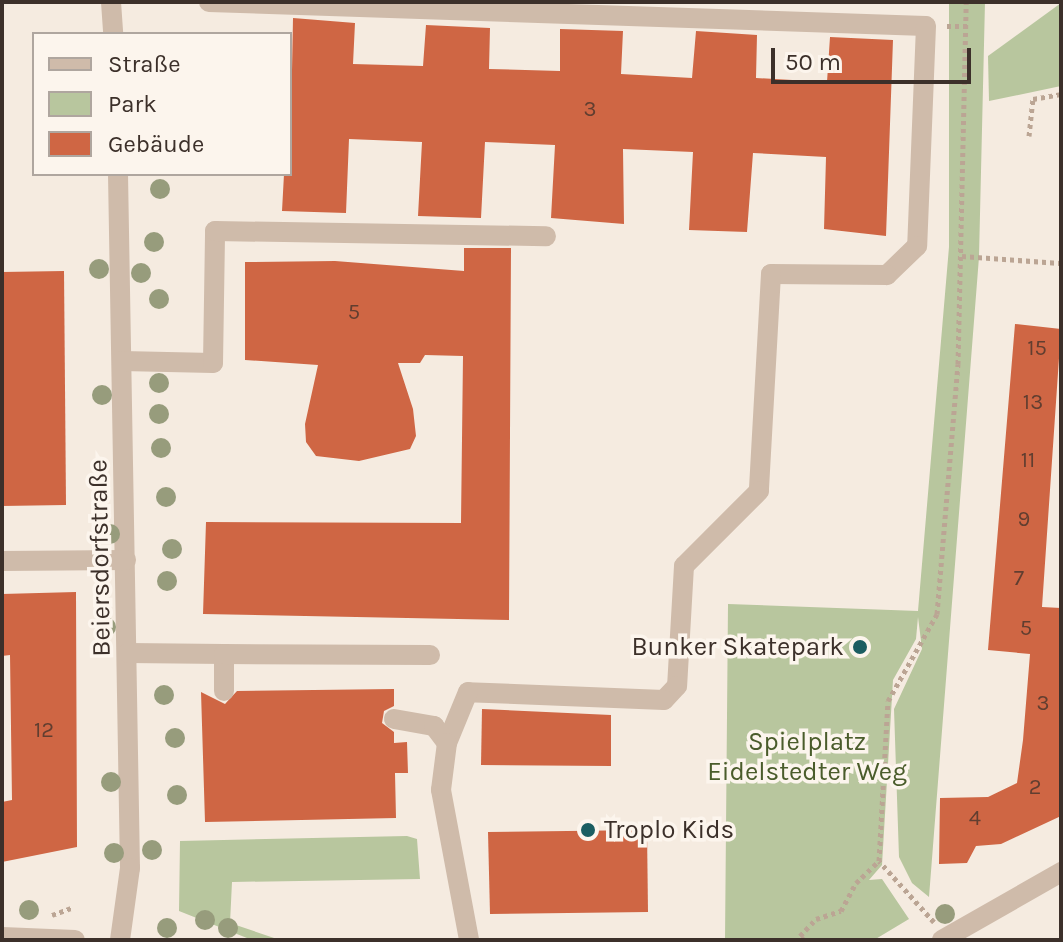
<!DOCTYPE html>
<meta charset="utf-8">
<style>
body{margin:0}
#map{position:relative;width:1063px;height:942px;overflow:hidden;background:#f5ebe0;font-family:Karla,sans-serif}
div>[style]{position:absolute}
.green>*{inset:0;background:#b8c69e}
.building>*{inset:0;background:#cf6644}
.path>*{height:5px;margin-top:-2.5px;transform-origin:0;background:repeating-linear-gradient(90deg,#bba594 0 4px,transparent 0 8px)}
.minor>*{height:20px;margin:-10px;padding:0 10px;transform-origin:10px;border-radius:10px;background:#cfbbaa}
.trees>*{width:20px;height:20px;margin:-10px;border-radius:50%;background:#979c7c}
.dots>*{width:22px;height:22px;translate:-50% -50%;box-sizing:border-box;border:4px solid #fcf5ed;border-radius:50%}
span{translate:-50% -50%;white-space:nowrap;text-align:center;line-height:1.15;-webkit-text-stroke:7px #fcf5ed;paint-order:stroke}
.number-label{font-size:22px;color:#613e30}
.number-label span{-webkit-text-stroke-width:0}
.street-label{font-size:26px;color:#3c302a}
.poi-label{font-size:26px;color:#3c302a}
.right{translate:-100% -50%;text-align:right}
.left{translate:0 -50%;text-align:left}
.park-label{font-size:26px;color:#4a5c2b}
.frame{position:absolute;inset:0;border:4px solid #3c302a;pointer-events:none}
.legend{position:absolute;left:32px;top:32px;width:260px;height:144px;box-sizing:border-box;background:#fcf5ed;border:2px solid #afa69f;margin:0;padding:10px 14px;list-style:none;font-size:24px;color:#3c302a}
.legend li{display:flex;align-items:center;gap:16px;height:40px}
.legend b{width:40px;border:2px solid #afa69f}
.scale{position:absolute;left:771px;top:48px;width:200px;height:36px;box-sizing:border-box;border:4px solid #3c302a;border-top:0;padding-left:10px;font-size:24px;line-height:28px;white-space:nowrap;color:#3c302a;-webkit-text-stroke:6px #fcf5ed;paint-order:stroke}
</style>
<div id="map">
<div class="green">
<i style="clip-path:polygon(949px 2px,985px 2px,979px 257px,929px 897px,912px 883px,899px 857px,894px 709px,922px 649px,918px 617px,916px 639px,893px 680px,882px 865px,869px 880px,882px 879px,909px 919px,874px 940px,725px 940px,728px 604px,918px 611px,949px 247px)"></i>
<i style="clip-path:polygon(1061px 3px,1061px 86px,989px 101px,988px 56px)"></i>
<i style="clip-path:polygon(407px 836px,417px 839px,420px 879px,232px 882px,230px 923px,280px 940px,252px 940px,179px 911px,180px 841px)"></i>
</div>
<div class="building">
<i style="clip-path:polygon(293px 18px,355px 23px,353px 64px,423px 66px,426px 25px,490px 28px,489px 69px,560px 71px,560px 29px,623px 31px,621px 74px,692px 78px,696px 31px,757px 35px,756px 78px,827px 82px,830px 37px,893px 40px,886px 236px,824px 229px,826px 157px,753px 153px,747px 232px,689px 230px,693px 152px,623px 149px,624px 224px,551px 218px,555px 145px,485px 142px,481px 218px,418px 216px,422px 142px,349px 139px,346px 213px,282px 211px,284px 174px,290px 174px)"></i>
<i style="clip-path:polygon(464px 248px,511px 248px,509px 620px,203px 614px,206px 522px,461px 523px,463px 356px,425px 355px,420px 363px,398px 363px,413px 409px,416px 436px,410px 449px,359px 461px,316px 456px,306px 442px,305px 424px,318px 365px,245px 360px,245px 262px,335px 261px,464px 271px)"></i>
<i style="clip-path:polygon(64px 271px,66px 505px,2px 506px,2px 272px)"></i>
<i style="clip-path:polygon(1015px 324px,1061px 329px,1042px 607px,1061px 608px,1061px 816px,1001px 844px,976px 846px,967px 863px,939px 864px,940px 798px,988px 797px,1017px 783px,1023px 740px,1030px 654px,988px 650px)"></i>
<i style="clip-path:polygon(76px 592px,77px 847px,2px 862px,2px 802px,12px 800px,10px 655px,2px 656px,2px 594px)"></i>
<i style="clip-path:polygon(394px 689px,394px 706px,384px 711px,382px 723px,394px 732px,394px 743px,407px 742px,408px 773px,395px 773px,396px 818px,205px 822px,201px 692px,225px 704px,237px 691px)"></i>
<i style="clip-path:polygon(482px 709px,611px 715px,611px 766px,481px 765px)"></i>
<i style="clip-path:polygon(647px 830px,648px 912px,490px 914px,488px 832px)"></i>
</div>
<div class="path">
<i style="left:947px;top:26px;width:21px"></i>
<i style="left:1029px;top:136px;width:37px;rotate:-84deg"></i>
<i style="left:1033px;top:99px;width:28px;rotate:-10deg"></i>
<i style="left:962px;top:256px;width:98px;rotate:4.1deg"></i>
<i style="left:52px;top:915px;width:23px;rotate:-20deg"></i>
<i style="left:934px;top:922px;width:82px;rotate:-132deg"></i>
<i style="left:879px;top:861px;width:160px;rotate:-86.8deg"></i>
<i style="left:888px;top:701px;width:100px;rotate:-60.6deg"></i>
<i style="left:937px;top:614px;width:251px;rotate:-85.2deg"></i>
<i style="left:958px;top:364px;width:362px;rotate:-88.7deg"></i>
<i style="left:804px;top:940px;width:6px;rotate:-135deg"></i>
<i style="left:800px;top:936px;width:23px;rotate:-47deg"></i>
<i style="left:816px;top:919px;width:26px;rotate:-18deg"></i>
<i style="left:841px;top:911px;width:32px;rotate:-62deg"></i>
<i style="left:856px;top:883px;width:32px;rotate:-44deg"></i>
</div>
<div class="minor">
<i style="left:111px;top:2px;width:32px;rotate:86deg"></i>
<i style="left:209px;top:2px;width:717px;rotate:1.92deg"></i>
<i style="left:926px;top:26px;width:220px;rotate:92.3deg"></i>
<i style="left:917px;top:246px;width:42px;rotate:136deg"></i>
<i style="left:887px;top:275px;width:116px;rotate:-179.5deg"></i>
<i style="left:771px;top:274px;width:217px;rotate:93.2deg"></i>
<i style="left:759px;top:491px;width:106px;rotate:135deg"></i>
<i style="left:684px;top:566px;width:120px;rotate:93.3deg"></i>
<i style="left:677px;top:686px;width:19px;rotate:133deg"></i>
<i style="left:664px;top:700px;width:196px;rotate:-177.7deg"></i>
<i style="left:468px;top:692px;width:55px;rotate:112.4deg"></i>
<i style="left:118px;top:174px;width:694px;rotate:89.01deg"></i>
<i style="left:130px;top:868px;width:73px;rotate:97.9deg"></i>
<i style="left:122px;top:361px;width:91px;rotate:1.3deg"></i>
<i style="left:213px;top:363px;width:132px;rotate:-89.1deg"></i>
<i style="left:215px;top:231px;width:331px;rotate:0.9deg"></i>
<i style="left:2px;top:561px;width:124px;rotate:-0.5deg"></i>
<i style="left:128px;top:653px;width:96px;rotate:0.6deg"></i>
<i style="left:224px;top:654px;width:37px;rotate:90deg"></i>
<i style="left:224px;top:654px;width:206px;rotate:0.3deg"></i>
<i style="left:394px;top:719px;width:41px;rotate:9.9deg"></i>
<i style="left:434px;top:726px;width:21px;rotate:53deg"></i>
<i style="left:447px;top:743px;width:47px;rotate:97.3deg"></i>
<i style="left:441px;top:790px;width:153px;rotate:79.4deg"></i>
<i style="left:2px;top:937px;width:73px;rotate:2.4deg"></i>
<i style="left:942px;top:940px;width:137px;rotate:-29.7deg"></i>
</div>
<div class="trees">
<i style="left:160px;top:189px"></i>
<i style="left:154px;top:242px"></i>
<i style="left:99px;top:269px"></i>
<i style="left:141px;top:273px"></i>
<i style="left:159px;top:299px"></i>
<i style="left:159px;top:383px"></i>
<i style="left:102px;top:395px"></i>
<i style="left:159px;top:414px"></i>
<i style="left:161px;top:448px"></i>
<i style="left:166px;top:497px"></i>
<i style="left:110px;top:534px"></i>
<i style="left:172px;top:549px"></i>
<i style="left:167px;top:581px"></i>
<i style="left:106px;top:627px"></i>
<i style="left:164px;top:695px"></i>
<i style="left:175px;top:738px"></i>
<i style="left:111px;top:782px"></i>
<i style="left:177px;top:795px"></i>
<i style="left:152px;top:850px"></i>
<i style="left:114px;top:853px"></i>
<i style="left:29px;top:910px"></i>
<i style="left:945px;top:914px"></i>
<i style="left:205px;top:920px"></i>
<i style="left:167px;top:928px"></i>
<i style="left:228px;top:928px"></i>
</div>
<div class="dots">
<i style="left:860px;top:647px;background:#1b5d61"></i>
<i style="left:588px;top:830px;background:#1b5d61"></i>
</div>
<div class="number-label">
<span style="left:590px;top:110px">3</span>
<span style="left:354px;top:313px">5</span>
<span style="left:1037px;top:349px">15</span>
<span style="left:1033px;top:403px">13</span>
<span style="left:1028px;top:461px">11</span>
<span style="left:1024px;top:520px">9</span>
<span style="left:1019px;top:579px">7</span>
<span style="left:1026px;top:629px">5</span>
<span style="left:1043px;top:704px">3</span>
<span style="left:44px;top:731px">12</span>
<span style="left:1035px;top:788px">2</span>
<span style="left:975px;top:819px">4</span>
</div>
<div class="street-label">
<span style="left:100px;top:558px;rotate:-91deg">Beiersdorfstraße</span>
</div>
<div class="poi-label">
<span class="right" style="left:844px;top:647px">Bunker Skatepark</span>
<span class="left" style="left:604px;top:830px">Troplo Kids</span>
</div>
<div class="park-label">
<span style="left:807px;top:757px">Spielplatz<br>Eidelstedter Weg</span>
</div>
<div class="frame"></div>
<ul class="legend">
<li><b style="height:10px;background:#cfbbaa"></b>Straße</li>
<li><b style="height:22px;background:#b8c69e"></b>Park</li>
<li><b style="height:22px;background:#cf6644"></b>Gebäude</li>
</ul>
<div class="scale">50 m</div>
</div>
